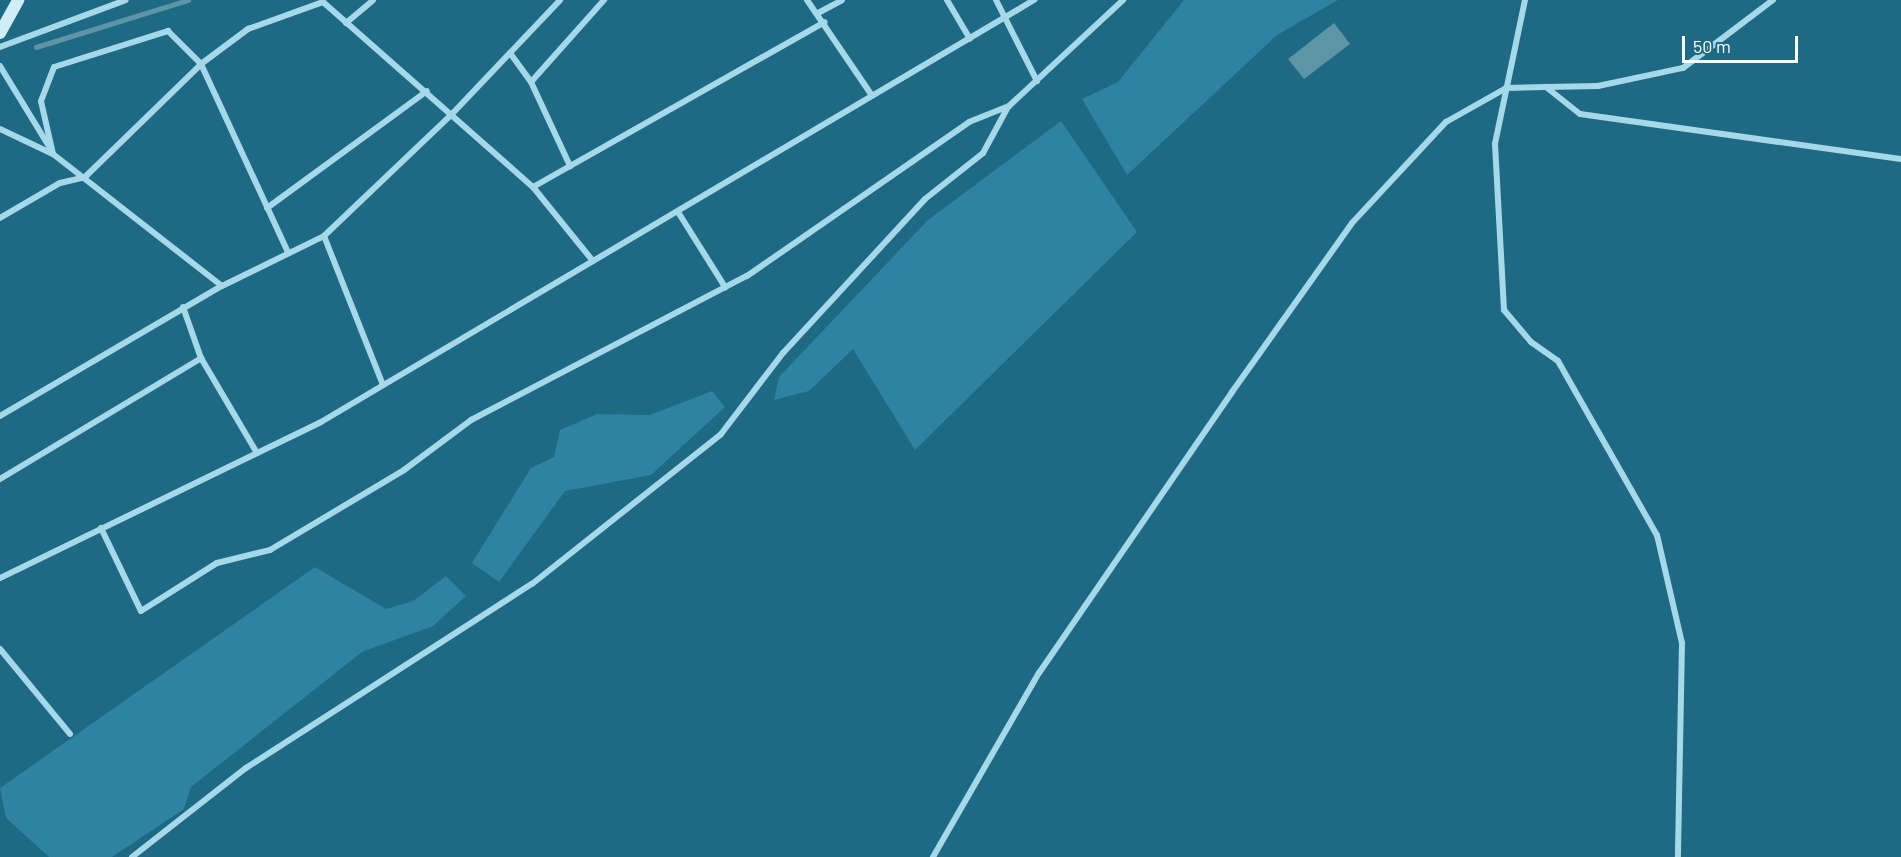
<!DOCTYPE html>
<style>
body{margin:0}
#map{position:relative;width:1901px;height:857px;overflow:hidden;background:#1e6984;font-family:Barlow,sans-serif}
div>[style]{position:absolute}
.green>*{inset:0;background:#2d83a1}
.water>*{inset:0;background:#5d94a6}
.stream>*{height:4.5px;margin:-2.25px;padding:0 2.25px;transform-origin:2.25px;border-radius:2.25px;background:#5d94a6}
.minor>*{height:6px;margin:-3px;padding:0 3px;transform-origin:3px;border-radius:3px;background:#a5d9ea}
.secondary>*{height:12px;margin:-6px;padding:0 6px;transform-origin:6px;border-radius:6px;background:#d0edf8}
span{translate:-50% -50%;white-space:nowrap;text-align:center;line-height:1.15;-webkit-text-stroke:6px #1e6984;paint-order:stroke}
.scale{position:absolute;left:1682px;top:36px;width:116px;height:27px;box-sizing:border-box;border:3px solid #fff;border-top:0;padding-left:8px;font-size:18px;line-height:21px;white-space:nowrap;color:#fff;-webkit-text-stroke:4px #1e6984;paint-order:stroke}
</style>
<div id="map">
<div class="green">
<i style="clip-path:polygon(1184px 0,1338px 0,1277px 35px,1127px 175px,1082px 99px,1118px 82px)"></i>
<i style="clip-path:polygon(1061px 121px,1137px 232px,915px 450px,853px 349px,809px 391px,774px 400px,779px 377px,928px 220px)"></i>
<i style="clip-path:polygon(712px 391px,725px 407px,651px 475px,565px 491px,499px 582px,472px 563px,531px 468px,554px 457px,560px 430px,597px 414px,650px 415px)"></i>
<i style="clip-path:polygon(315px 567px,386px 609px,413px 601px,446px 576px,466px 596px,433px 626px,362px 652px,191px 787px,184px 809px,112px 857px,49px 857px,6px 818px,0 788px)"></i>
</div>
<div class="water">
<i style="clip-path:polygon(1334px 23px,1350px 44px,1304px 79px,1288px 59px)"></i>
</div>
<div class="stream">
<i style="left:36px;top:47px;width:159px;rotate:-17.2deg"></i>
</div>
<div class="minor">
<i style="left:807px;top:0;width:114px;rotate:55.8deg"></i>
<i style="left:947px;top:0;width:45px;rotate:59.5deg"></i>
<i style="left:996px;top:0;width:91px;rotate:63.2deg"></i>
<i style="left:1525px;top:0;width:147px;rotate:101.8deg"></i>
<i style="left:1495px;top:144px;width:166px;rotate:86.9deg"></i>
<i style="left:1504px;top:310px;width:42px;rotate:49.8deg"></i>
<i style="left:1531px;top:342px;width:33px;rotate:35deg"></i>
<i style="left:1558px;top:361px;width:200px;rotate:60.4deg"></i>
<i style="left:1657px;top:535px;width:111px;rotate:77deg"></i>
<i style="left:1682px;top:643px;width:214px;rotate:91.1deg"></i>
<i style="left:818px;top:13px;width:27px;rotate:-28deg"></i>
<i style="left:346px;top:23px;width:35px;rotate:-40deg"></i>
<i style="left:0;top:47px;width:134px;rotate:-20.5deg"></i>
<i style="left:510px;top:53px;width:36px;rotate:54deg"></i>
<i style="left:531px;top:82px;width:93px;rotate:65.1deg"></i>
<i style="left:0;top:66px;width:96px;rotate:58.6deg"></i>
<i style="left:531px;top:82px;width:110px;rotate:-48.3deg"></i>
<i style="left:1546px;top:87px;width:52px;rotate:-1.1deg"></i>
<i style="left:1598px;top:86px;width:87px;rotate:-12deg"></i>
<i style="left:1683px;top:68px;width:113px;rotate:-37.1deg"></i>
<i style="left:0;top:129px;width:59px;rotate:25.3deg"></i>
<i style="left:53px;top:154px;width:214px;rotate:38deg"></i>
<i style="left:53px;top:154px;width:54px;rotate:-102.8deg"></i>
<i style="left:41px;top:101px;width:36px;rotate:-69deg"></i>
<i style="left:54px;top:67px;width:120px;rotate:-17.5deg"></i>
<i style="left:168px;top:31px;width:47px;rotate:45deg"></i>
<i style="left:201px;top:64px;width:207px;rotate:65.2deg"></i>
<i style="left:533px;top:187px;width:335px;rotate:-29.5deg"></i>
<i style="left:267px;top:208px;width:198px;rotate:-36.2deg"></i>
<i style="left:678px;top:212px;width:89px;rotate:57.9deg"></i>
<i style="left:0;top:218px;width:69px;rotate:-30.3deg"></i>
<i style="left:60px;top:183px;width:26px;rotate:-13deg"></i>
<i style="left:85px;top:177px;width:162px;rotate:-44.2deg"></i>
<i style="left:201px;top:64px;width:59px;rotate:-36.7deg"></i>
<i style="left:248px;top:29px;width:80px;rotate:-19.8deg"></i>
<i style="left:323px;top:2px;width:280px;rotate:41.4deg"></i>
<i style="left:533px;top:187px;width:95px;rotate:51deg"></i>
<i style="left:324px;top:236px;width:160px;rotate:68.4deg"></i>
<i style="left:183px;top:307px;width:54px;rotate:70.6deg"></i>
<i style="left:201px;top:358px;width:110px;rotate:59.5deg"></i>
<i style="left:0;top:416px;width:257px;rotate:-30.4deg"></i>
<i style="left:222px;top:286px;width:114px;rotate:-26.1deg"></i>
<i style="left:324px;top:236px;width:177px;rotate:-43.6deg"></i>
<i style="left:452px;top:114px;width:157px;rotate:-46.5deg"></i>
<i style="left:0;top:479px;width:235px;rotate:-31deg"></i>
<i style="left:101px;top:528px;width:92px;rotate:64.3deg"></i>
<i style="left:141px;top:611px;width:90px;rotate:-32.3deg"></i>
<i style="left:217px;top:563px;width:55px;rotate:-13.8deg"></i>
<i style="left:270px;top:550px;width:156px;rotate:-30.8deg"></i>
<i style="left:404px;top:470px;width:84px;rotate:-36.7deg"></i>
<i style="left:471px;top:420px;width:311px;rotate:-27.6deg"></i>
<i style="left:747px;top:276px;width:270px;rotate:-34.7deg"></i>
<i style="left:969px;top:122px;width:43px;rotate:-21.8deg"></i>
<i style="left:1009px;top:106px;width:156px;rotate:-42.9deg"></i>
<i style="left:0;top:578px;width:357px;rotate:-25.9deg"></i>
<i style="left:321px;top:422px;width:829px;rotate:-30.62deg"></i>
<i style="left:0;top:649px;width:110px;rotate:50.5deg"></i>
<i style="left:132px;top:857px;width:145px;rotate:-38deg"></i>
<i style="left:246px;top:768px;width:340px;rotate:-32.8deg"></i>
<i style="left:532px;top:584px;width:241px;rotate:-38.4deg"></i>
<i style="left:721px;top:434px;width:102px;rotate:-52.6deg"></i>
<i style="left:783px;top:353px;width:209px;rotate:-47.3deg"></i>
<i style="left:925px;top:199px;width:74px;rotate:-38.4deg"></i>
<i style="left:983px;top:153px;width:52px;rotate:-61.5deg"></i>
<i style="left:933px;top:857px;width:212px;rotate:-60.1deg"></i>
<i style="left:1039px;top:673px;width:341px;rotate:-55.5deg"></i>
<i style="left:1232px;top:392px;width:207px;rotate:-54.6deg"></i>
<i style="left:1352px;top:223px;width:138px;rotate:-47.1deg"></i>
<i style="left:1446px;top:122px;width:69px;rotate:-29.5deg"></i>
<i style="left:1506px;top:88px;width:40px;rotate:-1.4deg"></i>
<i style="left:1546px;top:87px;width:43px;rotate:38.5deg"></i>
<i style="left:1580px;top:114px;width:324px;rotate:8deg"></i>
</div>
<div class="secondary">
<i style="left:0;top:33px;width:38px;rotate:-61deg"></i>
</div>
<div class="scale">50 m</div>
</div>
